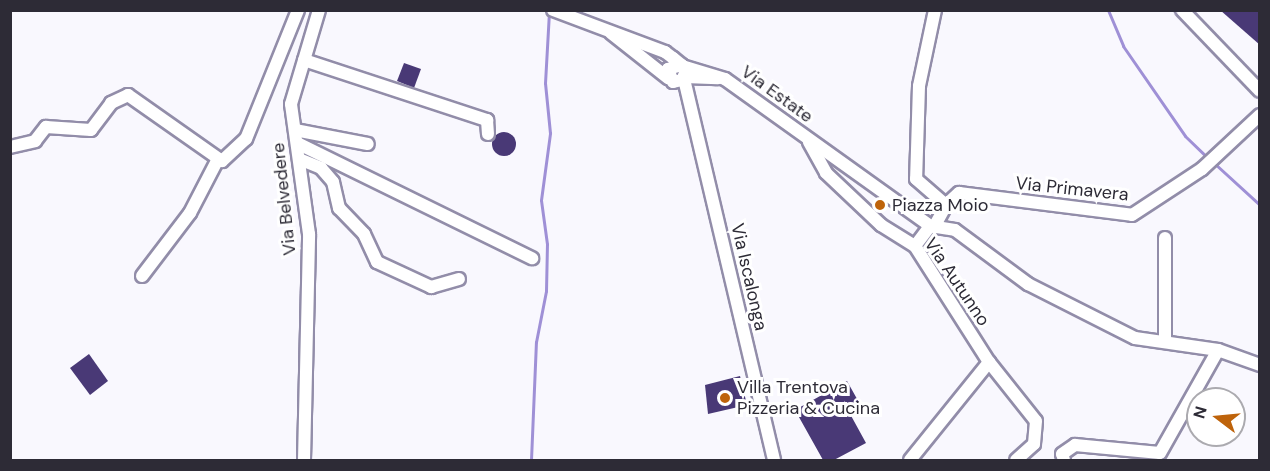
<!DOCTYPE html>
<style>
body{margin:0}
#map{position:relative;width:1270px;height:471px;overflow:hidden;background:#f9f8fe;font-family:"DM Sans",sans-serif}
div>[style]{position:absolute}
.stream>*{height:3px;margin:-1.5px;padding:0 1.5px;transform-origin:1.5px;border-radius:1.5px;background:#9f90d6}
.building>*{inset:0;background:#493976}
.round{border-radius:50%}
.roads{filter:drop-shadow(2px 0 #928da9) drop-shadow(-2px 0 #928da9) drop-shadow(0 2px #928da9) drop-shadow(0 -2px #928da9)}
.minor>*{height:12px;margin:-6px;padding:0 6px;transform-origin:6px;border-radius:6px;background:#fff}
.dots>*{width:16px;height:16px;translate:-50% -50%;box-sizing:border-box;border:3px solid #fff;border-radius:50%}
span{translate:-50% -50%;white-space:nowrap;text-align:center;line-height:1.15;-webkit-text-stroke:6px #fff;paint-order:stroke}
.street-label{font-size:18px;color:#2d2b36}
.poi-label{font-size:18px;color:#2d2b36}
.left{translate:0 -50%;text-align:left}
.frame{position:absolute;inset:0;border:12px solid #2d2b36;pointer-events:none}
.north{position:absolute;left:1186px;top:387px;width:60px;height:60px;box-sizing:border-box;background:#fff;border:2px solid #abaaaf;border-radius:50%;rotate:286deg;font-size:16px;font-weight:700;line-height:24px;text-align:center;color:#2d2b36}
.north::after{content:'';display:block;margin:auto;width:21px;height:27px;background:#be630b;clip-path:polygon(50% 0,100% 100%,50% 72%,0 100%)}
</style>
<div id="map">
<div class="stream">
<i style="left:1108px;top:10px;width:39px;rotate:67deg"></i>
<i style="left:1123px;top:46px;width:109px;rotate:55.4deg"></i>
<i style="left:1185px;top:136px;width:33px;rotate:44deg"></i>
<i style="left:1214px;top:163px;width:62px;rotate:42.4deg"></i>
<i style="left:531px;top:460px;width:118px;rotate:-87.6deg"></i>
<i style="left:536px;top:342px;width:52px;rotate:-78.9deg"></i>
<i style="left:546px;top:291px;width:47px;rotate:-88.8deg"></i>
<i style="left:547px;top:244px;width:44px;rotate:-97.8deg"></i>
<i style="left:541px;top:200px;width:68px;rotate:-82.3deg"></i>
<i style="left:550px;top:133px;width:50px;rotate:-95.7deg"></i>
<i style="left:545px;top:83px;width:71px;rotate:-86.8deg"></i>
</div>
<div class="building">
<i style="clip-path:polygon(1220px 10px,1260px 10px,1260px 45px)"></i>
<i style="clip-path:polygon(404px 63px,421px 69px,414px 88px,397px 81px)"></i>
<i class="round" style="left:492px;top:132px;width:24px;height:24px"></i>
<i style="clip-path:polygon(89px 354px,108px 381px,90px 395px,70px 368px)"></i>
<i style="clip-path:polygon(740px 376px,747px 405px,708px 414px,705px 385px)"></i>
<i style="clip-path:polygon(847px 381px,861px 406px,849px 412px,866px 443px,834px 460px,823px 460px,795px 410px)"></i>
</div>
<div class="roads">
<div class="minor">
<i style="left:553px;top:10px;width:120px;rotate:20.6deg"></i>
<i style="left:665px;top:52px;width:10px;rotate:37deg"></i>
<i style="left:673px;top:58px;width:13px;rotate:39deg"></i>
<i style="left:683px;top:66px;width:6px;rotate:59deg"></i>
<i style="left:686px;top:71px;width:10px;rotate:114deg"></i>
<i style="left:682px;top:80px;width:9px;rotate:167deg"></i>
<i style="left:673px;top:82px;width:14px;rotate:-111deg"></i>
<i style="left:668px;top:69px;width:14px;rotate:-17deg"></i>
<i style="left:935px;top:10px;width:78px;rotate:101.9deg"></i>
<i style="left:919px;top:86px;width:93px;rotate:91.8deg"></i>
<i style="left:916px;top:179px;width:40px;rotate:41deg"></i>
<i style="left:1182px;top:10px;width:112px;rotate:46.1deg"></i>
<i style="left:611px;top:33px;width:73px;rotate:38.3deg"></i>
<i style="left:304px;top:60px;width:193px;rotate:18.2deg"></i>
<i style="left:487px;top:120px;width:14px;rotate:86deg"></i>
<i style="left:682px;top:66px;width:45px;rotate:16.8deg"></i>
<i style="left:725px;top:79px;width:252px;rotate:35.6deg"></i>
<i style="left:930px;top:226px;width:25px;rotate:9deg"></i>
<i style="left:955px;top:230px;width:91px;rotate:36.5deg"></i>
<i style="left:1028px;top:284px;width:120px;rotate:26.8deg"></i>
<i style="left:1135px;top:338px;width:84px;rotate:8.2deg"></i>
<i style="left:1218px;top:350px;width:45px;rotate:19.7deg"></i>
<i style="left:685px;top:77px;width:33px;rotate:2deg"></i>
<i style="left:684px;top:79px;width:391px;rotate:76.7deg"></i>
<i style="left:295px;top:130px;width:74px;rotate:10.9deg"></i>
<i style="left:809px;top:142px;width:35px;rotate:61deg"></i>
<i style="left:826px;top:173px;width:76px;rotate:43.4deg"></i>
<i style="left:881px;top:225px;width:40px;rotate:32deg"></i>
<i style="left:915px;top:246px;width:138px;rotate:57.5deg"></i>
<i style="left:989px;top:362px;width:75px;rotate:51.5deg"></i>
<i style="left:1036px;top:421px;width:23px;rotate:95deg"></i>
<i style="left:1034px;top:444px;width:24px;rotate:138deg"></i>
<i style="left:297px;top:143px;width:262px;rotate:26.1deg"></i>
<i style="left:10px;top:147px;width:26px;rotate:-13deg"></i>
<i style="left:35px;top:141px;width:18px;rotate:-52deg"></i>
<i style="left:46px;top:127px;width:45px;rotate:3.8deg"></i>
<i style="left:91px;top:130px;width:34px;rotate:-53deg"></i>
<i style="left:111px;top:103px;width:19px;rotate:-25deg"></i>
<i style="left:128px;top:95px;width:115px;rotate:35.1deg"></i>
<i style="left:222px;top:161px;width:33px;rotate:-43deg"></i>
<i style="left:246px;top:139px;width:139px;rotate:-68deg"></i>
<i style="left:299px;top:159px;width:24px;rotate:22deg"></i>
<i style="left:321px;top:168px;width:18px;rotate:49deg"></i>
<i style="left:333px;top:182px;width:27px;rotate:77deg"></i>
<i style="left:339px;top:208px;width:36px;rotate:46deg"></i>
<i style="left:364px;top:234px;width:31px;rotate:65deg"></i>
<i style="left:377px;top:262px;width:60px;rotate:24.8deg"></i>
<i style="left:431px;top:287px;width:29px;rotate:-16deg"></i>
<i style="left:934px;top:227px;width:25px;rotate:-61deg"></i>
<i style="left:946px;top:205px;width:18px;rotate:-43deg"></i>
<i style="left:959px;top:193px;width:174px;rotate:7.2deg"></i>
<i style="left:1132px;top:215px;width:84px;rotate:-33.3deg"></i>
<i style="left:1202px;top:169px;width:79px;rotate:-43deg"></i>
<i style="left:1165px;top:238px;width:104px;rotate:90deg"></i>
<i style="left:915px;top:246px;width:25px;rotate:-53deg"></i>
<i style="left:142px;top:276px;width:79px;rotate:-52.7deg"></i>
<i style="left:190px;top:213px;width:59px;rotate:-62.6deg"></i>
<i style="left:304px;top:460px;width:226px;rotate:-88.7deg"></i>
<i style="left:309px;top:234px;width:131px;rotate:-97.9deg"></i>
<i style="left:291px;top:104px;width:98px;rotate:-73.4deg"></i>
<i style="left:910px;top:460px;width:126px;rotate:-51.1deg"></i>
<i style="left:1064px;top:460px;width:6px;rotate:-108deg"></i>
<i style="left:1062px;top:454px;width:16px;rotate:-35deg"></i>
<i style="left:1075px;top:445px;width:85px;rotate:5.4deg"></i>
<i style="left:1160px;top:453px;width:118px;rotate:-60.6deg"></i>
</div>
</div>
<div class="dots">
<i style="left:880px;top:205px;background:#be630b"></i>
<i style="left:725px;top:398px;background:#be630b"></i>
</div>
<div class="street-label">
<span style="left:777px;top:94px;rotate:36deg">Via Estate</span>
<span style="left:1072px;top:189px;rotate:6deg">Via Primavera</span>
<span style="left:284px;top:199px;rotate:-96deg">Via Belvedere</span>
<span style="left:749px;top:277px;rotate:77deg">Via Iscalonga</span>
<span style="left:957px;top:282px;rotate:56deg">Via Autunno</span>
</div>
<div class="poi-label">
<span class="left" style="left:892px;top:205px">Piazza Moio</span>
<span class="left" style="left:737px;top:398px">Villa Trentova<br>Pizzeria &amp; Cucina</span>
</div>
<div class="frame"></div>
<div class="north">N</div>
</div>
